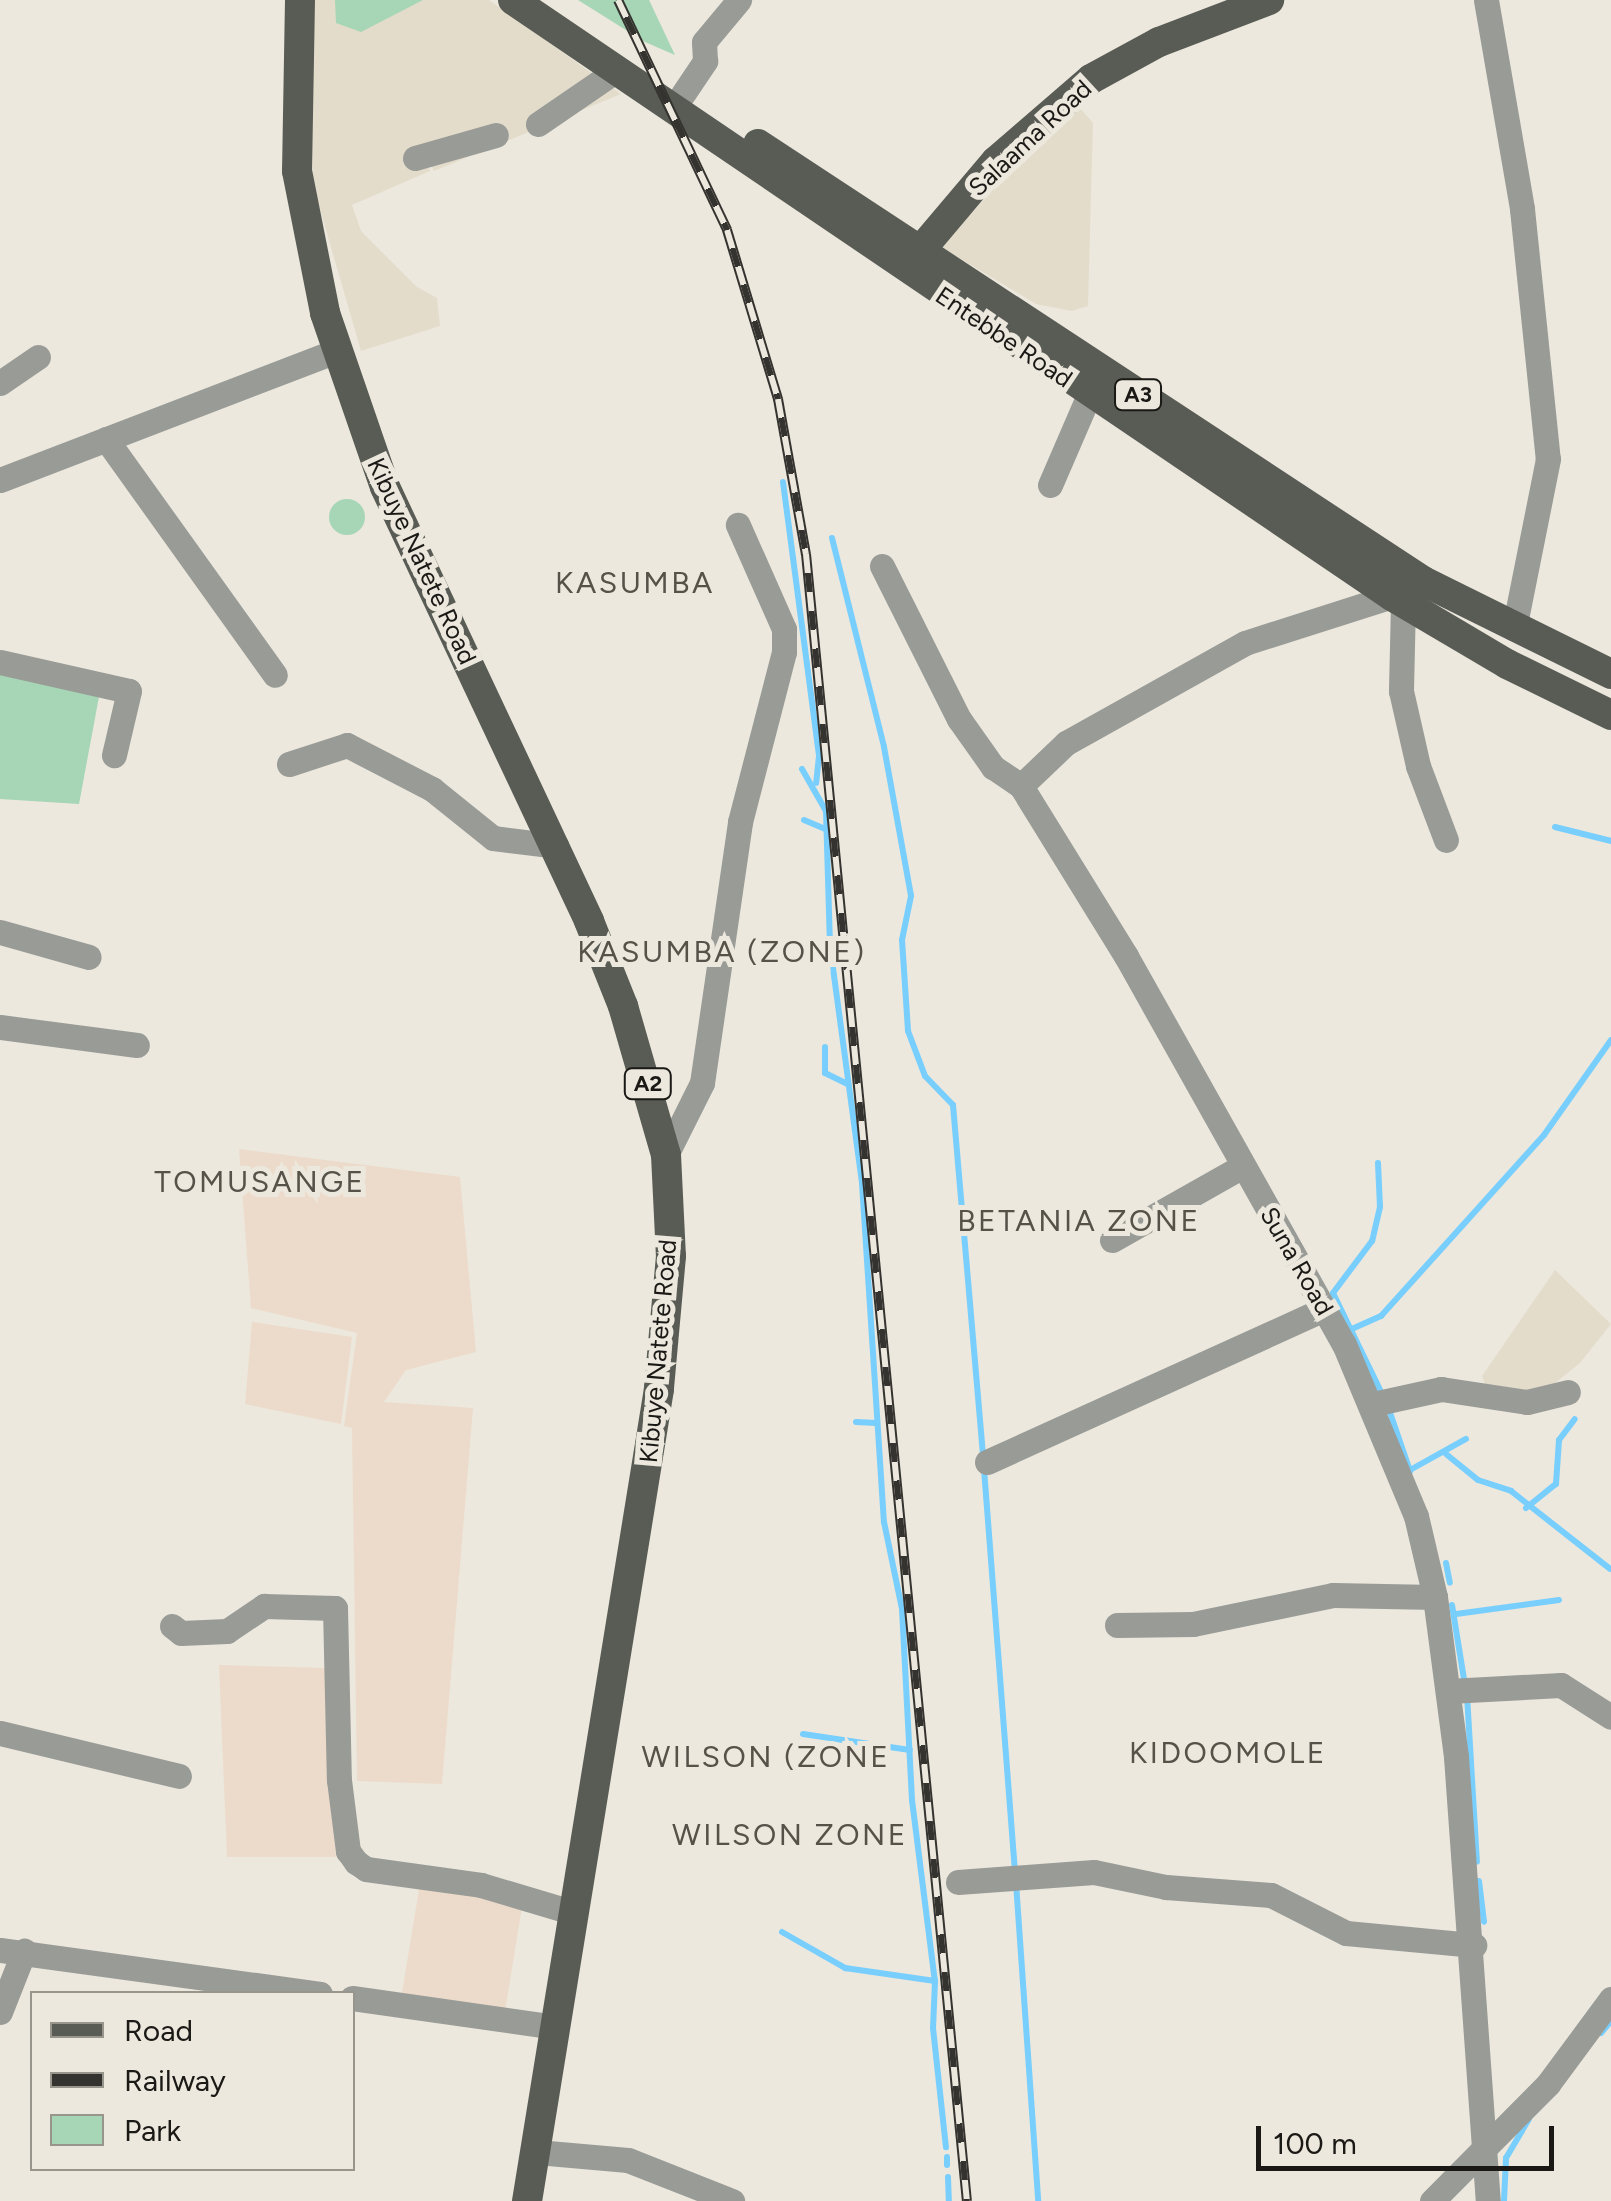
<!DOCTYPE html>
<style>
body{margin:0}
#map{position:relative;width:1611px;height:2201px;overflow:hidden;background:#ece8dd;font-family:Figtree,sans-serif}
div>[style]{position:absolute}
.built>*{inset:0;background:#e3dccb}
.industrial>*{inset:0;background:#ecdbca}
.green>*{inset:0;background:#a6d6b6}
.round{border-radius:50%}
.stream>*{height:6px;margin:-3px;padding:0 3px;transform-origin:3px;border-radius:3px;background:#78cefd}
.minor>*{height:25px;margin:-12.5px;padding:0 12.5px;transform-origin:12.5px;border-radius:12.5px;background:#999b97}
.major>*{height:30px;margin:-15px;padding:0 15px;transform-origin:15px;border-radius:15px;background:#595c55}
.rail>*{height:10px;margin-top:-5px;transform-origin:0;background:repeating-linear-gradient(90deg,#ece8dd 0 19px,#35332f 0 38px);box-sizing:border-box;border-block:2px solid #35332f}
span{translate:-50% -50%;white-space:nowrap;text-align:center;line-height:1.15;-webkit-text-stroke:10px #ece8dd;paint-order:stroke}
.shield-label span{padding:2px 8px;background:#ece8dd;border:2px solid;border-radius:8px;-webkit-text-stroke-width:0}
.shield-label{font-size:22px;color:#1a1915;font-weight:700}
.street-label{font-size:25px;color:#1a1915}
.quarter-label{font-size:30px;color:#56524a;letter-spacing:2.5px}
.legend{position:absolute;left:30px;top:1991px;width:325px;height:180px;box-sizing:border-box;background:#ece8dd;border:2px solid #98958d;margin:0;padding:12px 18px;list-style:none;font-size:30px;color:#1a1915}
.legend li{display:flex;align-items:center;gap:20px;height:50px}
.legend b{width:50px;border:2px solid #98958d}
.scale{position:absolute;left:1256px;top:2126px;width:298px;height:45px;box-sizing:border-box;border:5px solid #1a1915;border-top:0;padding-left:12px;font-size:30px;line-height:35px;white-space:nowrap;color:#1a1915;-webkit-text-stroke:8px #ece8dd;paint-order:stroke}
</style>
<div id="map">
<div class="built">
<i style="clip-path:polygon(308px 0,489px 0,621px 94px,434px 171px,422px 148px,430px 171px,352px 205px,361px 231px,417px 287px,437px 298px,440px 326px,361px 351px,313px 185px)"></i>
<i style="clip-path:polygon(1080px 108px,1093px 123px,1088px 306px,1072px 311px,1036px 304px,941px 247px,1010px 171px)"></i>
<i style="clip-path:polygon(1555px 1270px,1611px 1324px,1580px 1363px,1539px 1396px,1485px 1384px,1482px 1376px)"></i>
</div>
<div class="industrial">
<i style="clip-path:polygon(239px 1149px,460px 1177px,476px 1352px,406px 1370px,384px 1402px,473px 1408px,442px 1784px,357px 1781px,352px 1428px,344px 1426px,357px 1333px,251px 1308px)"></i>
<i style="clip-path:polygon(252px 1322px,352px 1337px,341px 1424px,245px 1404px)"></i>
<i style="clip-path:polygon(219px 1665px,327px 1668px,336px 1857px,227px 1857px)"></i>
<i style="clip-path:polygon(420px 1883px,523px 1901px,505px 2011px,402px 1993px)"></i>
</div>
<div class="green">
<i style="clip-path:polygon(335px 0,423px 0,361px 32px,336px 23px)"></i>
<i style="clip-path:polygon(578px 0,649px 0,675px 55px,645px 42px)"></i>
<i class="round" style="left:329px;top:499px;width:36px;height:36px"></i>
<i style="clip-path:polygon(0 665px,101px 686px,79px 804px,0 799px)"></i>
</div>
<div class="stream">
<i style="left:783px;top:482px;width:276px;rotate:82.5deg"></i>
<i style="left:819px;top:756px;width:27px;rotate:96deg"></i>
<i style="left:832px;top:538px;width:215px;rotate:76deg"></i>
<i style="left:884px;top:747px;width:151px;rotate:79.7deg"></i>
<i style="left:911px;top:896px;width:45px;rotate:101.6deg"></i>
<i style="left:902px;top:940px;width:91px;rotate:86.2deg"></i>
<i style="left:908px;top:1031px;width:48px;rotate:69.3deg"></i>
<i style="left:925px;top:1076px;width:40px;rotate:46deg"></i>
<i style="left:953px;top:1105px;width:352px;rotate:85.1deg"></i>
<i style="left:802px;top:769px;width:48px;rotate:60.3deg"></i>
<i style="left:826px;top:811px;width:135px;rotate:88.3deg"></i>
<i style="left:830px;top:946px;width:239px;rotate:82.3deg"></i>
<i style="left:862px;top:1183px;width:340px;rotate:86.3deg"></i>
<i style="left:884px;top:1522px;width:89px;rotate:78.3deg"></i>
<i style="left:902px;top:1609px;width:191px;rotate:87deg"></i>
<i style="left:912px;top:1800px;width:182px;rotate:82.8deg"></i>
<i style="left:935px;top:1981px;width:47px;rotate:92.4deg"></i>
<i style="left:933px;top:2028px;width:120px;rotate:83.8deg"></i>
<i style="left:804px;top:820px;width:23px;rotate:23deg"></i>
<i style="left:1555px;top:827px;width:58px;rotate:14deg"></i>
<i style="left:825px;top:1047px;width:26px;rotate:90deg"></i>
<i style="left:825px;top:1073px;width:25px;rotate:26deg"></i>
<i style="left:1378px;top:1163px;width:44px;rotate:87.4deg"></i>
<i style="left:1380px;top:1207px;width:35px;rotate:103deg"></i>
<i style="left:1372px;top:1241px;width:65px;rotate:126.9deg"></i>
<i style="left:1333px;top:1293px;width:108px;rotate:64.1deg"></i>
<i style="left:1354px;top:1328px;width:30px;rotate:-24deg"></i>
<i style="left:1381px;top:1316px;width:244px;rotate:-48deg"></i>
<i style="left:1544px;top:1135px;width:116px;rotate:-54.8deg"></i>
<i style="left:1388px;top:1407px;width:68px;rotate:71deg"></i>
<i style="left:856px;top:1422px;width:21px;rotate:3deg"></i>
<i style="left:1446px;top:1454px;width:41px;rotate:39.1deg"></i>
<i style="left:1478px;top:1480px;width:35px;rotate:18deg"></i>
<i style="left:1511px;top:1491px;width:126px;rotate:38.2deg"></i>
<i style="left:984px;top:1469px;width:402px;rotate:85.6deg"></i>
<i style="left:1410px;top:1470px;width:64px;rotate:-29deg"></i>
<i style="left:1526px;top:1508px;width:38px;rotate:-39deg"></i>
<i style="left:1556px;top:1484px;width:44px;rotate:-86.1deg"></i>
<i style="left:1559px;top:1440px;width:26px;rotate:-53deg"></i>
<i style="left:1446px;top:1563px;width:20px;rotate:79deg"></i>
<i style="left:1452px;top:1605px;width:75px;rotate:80.8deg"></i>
<i style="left:1456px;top:1614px;width:104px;rotate:-7.7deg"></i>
<i style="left:1467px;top:1695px;width:167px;rotate:86.6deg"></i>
<i style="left:803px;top:1734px;width:108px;rotate:8.5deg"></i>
<i style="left:1479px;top:1881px;width:41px;rotate:83deg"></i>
<i style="left:1016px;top:1883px;width:319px;rotate:86deg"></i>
<i style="left:782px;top:1932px;width:73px;rotate:29.7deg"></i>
<i style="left:845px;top:1968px;width:91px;rotate:8.2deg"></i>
<i style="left:1601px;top:2033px;width:16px;rotate:-50deg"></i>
<i style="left:947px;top:2157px;width:8px;rotate:90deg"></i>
<i style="left:948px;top:2177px;width:24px;rotate:88deg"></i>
<i style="left:1504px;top:2201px;width:43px;rotate:-87.3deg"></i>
<i style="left:1506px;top:2158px;width:45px;rotate:-59.5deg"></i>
</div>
<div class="minor">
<i style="left:1486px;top:0;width:212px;rotate:80.2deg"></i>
<i style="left:1522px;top:209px;width:251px;rotate:84.1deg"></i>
<i style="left:1548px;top:459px;width:173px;rotate:101.3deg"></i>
<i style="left:683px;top:94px;width:40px;rotate:-56deg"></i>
<i style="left:705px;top:61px;width:19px;rotate:-93deg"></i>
<i style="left:704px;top:42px;width:55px;rotate:-50.2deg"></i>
<i style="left:538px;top:124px;width:92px;rotate:-34.4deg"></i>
<i style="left:415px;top:158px;width:84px;rotate:-15.9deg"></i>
<i style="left:0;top:383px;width:46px;rotate:-34.4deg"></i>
<i style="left:106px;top:439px;width:290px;rotate:54.4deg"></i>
<i style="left:0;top:480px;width:362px;rotate:-21deg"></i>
<i style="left:1050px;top:485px;width:98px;rotate:-66.6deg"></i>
<i style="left:882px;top:566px;width:171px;rotate:63.3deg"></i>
<i style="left:959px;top:719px;width:59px;rotate:54.7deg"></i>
<i style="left:993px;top:767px;width:34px;rotate:34deg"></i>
<i style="left:1392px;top:596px;width:154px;rotate:162.3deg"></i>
<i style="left:1245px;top:643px;width:205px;rotate:150.8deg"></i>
<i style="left:1066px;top:743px;width:62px;rotate:136.3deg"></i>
<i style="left:1021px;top:786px;width:200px;rotate:58.3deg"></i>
<i style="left:1126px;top:956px;width:445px;rotate:60.7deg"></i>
<i style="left:1344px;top:1344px;width:186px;rotate:67.3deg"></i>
<i style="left:1416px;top:1516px;width:83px;rotate:76.8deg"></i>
<i style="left:1435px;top:1597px;width:161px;rotate:82.5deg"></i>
<i style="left:1456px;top:1757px;width:445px;rotate:85.9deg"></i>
<i style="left:1403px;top:602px;width:89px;rotate:91.3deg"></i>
<i style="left:1401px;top:691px;width:77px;rotate:77.2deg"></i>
<i style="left:1418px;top:766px;width:79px;rotate:69.3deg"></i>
<i style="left:0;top:662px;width:132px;rotate:12.7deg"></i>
<i style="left:129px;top:691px;width:66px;rotate:103.2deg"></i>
<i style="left:289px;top:764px;width:61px;rotate:-18.1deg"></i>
<i style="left:347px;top:745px;width:96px;rotate:27.4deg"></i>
<i style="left:432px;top:789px;width:78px;rotate:38.8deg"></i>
<i style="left:493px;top:838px;width:64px;rotate:7.1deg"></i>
<i style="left:0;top:932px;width:92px;rotate:15.7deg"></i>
<i style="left:0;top:1027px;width:138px;rotate:7.5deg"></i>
<i style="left:666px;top:1155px;width:80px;rotate:-63.4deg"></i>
<i style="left:702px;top:1083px;width:264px;rotate:-81.7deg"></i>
<i style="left:740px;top:822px;width:176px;rotate:-75.5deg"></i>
<i style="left:784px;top:652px;width:23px;rotate:-90deg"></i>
<i style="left:784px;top:629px;width:114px;rotate:-113.9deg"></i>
<i style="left:1112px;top:1240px;width:150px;rotate:-29.5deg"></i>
<i style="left:1373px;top:1404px;width:70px;rotate:-12.4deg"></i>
<i style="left:1441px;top:1389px;width:87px;rotate:8.6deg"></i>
<i style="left:1527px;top:1402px;width:42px;rotate:-13.7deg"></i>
<i style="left:987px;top:1462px;width:371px;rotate:-24.4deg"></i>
<i style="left:1117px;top:1625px;width:76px;rotate:-0.8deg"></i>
<i style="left:1193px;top:1624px;width:143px;rotate:-11.7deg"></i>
<i style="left:1333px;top:1595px;width:102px;rotate:1.1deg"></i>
<i style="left:172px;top:1626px;width:11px;rotate:38deg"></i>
<i style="left:181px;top:1633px;width:46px;rotate:-2.5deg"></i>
<i style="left:227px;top:1631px;width:45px;rotate:-34deg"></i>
<i style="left:264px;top:1606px;width:71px;rotate:1.6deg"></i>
<i style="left:335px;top:1608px;width:172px;rotate:88.7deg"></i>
<i style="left:339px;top:1780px;width:72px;rotate:82.8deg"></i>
<i style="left:348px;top:1851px;width:14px;rotate:54deg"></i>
<i style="left:356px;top:1862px;width:12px;rotate:35deg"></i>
<i style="left:366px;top:1869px;width:116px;rotate:7.9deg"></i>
<i style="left:481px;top:1885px;width:98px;rotate:16.6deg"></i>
<i style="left:1449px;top:1691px;width:112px;rotate:-3.1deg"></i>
<i style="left:1561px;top:1685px;width:59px;rotate:32.6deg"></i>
<i style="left:0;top:1733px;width:184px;rotate:13.5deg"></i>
<i style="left:958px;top:1882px;width:136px;rotate:-4.2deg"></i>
<i style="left:1094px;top:1872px;width:74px;rotate:11.8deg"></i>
<i style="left:1166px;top:1887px;width:105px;rotate:4.4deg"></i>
<i style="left:1271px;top:1895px;width:84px;rotate:26.9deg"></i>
<i style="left:1346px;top:1933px;width:129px;rotate:5.4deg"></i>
<i style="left:0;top:1950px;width:323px;rotate:7.8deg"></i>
<i style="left:352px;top:1998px;width:205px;rotate:8.1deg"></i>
<i style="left:0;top:2012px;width:66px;rotate:-68.5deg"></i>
<i style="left:537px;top:2152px;width:91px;rotate:5deg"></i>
<i style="left:628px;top:2160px;width:112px;rotate:21.5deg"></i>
<i style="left:1432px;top:2201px;width:165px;rotate:-45.2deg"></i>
<i style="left:1548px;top:2084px;width:106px;rotate:-53.5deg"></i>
</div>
<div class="major">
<i style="left:300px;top:0;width:171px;rotate:91deg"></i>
<i style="left:297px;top:171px;width:145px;rotate:78.8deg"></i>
<i style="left:325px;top:313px;width:184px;rotate:71deg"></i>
<i style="left:385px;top:487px;width:480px;rotate:64.8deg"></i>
<i style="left:589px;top:921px;width:92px;rotate:68.2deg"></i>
<i style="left:623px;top:1006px;width:155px;rotate:73.9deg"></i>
<i style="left:666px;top:1155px;width:101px;rotate:87.2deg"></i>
<i style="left:671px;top:1256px;width:134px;rotate:95.2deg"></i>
<i style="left:659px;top:1389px;width:823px;rotate:99.23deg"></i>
<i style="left:513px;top:0;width:1062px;rotate:34.14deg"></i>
<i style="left:1392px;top:596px;width:134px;rotate:30.6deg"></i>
<i style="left:1507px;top:664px;width:116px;rotate:26.1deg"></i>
<i style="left:758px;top:144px;width:796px;rotate:33.31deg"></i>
<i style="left:1423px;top:581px;width:210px;rotate:26.3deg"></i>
<i style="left:919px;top:252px;width:119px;rotate:-49.8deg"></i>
<i style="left:996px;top:161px;width:125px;rotate:-40.8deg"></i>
<i style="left:1091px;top:79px;width:77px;rotate:-28.6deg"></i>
<i style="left:1159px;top:42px;width:118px;rotate:-20.9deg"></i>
</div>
<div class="rail">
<i style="left:618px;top:0;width:255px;rotate:64.6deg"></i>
<i style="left:727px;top:230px;width:177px;rotate:73.2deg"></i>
<i style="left:778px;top:399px;width:158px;rotate:79.8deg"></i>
<i style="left:806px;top:554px;width:1655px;rotate:84.42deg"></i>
</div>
<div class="shield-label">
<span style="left:1138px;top:395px">A3</span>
<span style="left:648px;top:1084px">A2</span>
</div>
<div class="street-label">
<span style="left:1030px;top:138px;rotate:-43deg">Salaama Road</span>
<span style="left:1004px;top:337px;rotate:34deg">Entebbe Road</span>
<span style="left:422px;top:561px;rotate:65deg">Kibuye Natete Road</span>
<span style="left:1297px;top:1261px;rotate:60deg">Suna Road</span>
<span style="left:658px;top:1351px;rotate:-85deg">Kibuye Natete Road</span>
</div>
<div class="quarter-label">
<span style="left:635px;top:583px">KASUMBA</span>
<span style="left:722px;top:952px">KASUMBA (ZONE)</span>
<span style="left:260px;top:1182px">TOMUSANGE</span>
<span style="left:1079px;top:1221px">BETANIA ZONE</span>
<span style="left:1228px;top:1753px">KIDOOMOLE</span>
<span style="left:766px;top:1757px">WILSON (ZONE</span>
<span style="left:790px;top:1835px">WILSON ZONE</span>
</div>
<ul class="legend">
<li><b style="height:12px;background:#595c55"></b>Road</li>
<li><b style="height:12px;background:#35332f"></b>Railway</li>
<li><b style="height:28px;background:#a6d6b6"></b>Park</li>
</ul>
<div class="scale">100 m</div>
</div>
